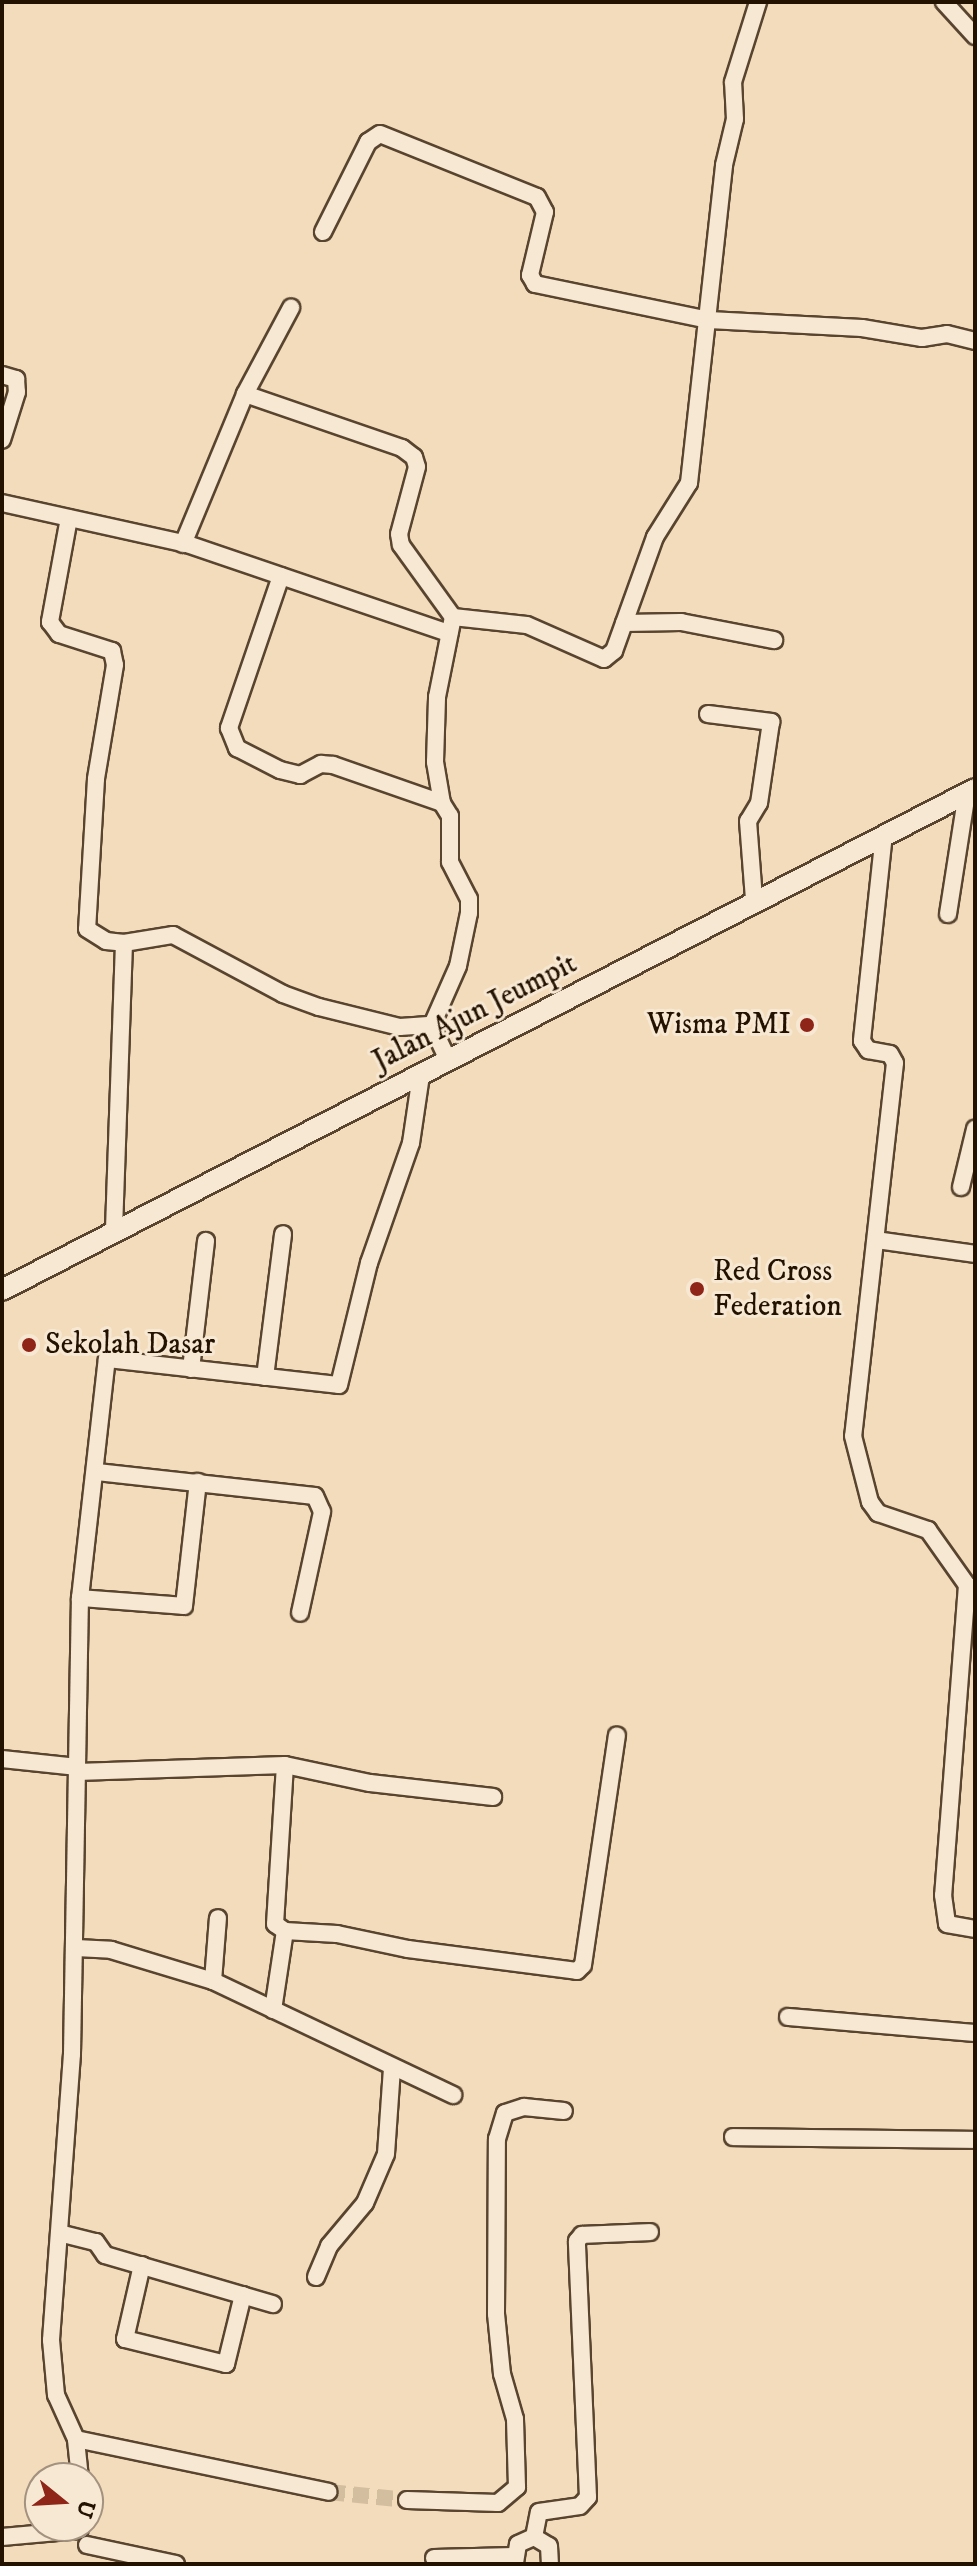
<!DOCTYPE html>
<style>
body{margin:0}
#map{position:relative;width:977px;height:2566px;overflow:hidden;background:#f3dcbc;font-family:"IM FELL DW Pica",serif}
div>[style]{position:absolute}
.minor-tunnel>*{height:16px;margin-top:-8px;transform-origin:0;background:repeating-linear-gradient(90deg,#d4bea0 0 16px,transparent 0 24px)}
.roads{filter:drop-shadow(2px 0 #58442f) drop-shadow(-2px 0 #58442f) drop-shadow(0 2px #58442f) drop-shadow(0 -2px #58442f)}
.minor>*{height:16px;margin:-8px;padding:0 8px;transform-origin:8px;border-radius:8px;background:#f7e8d3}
.tertiary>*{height:20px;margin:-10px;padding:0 10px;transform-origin:10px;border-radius:10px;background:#f7e8d3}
.dots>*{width:22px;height:22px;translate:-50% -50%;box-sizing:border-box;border:4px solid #f7e8d3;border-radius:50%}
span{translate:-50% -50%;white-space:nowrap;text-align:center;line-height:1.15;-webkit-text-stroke:6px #f7e8d3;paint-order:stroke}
.street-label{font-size:30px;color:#241200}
.poi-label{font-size:30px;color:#241200}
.right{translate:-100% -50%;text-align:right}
.left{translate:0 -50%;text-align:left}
.frame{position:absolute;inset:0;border:4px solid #241200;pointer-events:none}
.north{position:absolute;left:24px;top:2462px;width:80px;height:80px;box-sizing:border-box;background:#f7e8d3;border:2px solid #a3927f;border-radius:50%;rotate:108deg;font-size:22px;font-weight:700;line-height:32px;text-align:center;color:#241200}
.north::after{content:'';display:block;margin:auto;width:28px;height:36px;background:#8f2418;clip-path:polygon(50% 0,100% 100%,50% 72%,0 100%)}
</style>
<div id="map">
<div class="minor-tunnel">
<i style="left:329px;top:2492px;width:78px;rotate:5.9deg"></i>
</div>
<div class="roads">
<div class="minor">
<i style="left:944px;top:2px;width:46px;rotate:47.6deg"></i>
<i style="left:323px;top:232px;width:101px;rotate:-63.4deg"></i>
<i style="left:368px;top:142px;width:14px;rotate:-34deg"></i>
<i style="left:380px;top:134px;width:169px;rotate:21.9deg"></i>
<i style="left:537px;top:197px;width:17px;rotate:62deg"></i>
<i style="left:545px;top:212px;width:65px;rotate:103.4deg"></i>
<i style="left:530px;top:275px;width:10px;rotate:61deg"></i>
<i style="left:535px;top:284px;width:178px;rotate:11.7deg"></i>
<i style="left:709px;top:320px;width:153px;rotate:3deg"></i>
<i style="left:862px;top:328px;width:61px;rotate:9.5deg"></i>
<i style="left:922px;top:338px;width:25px;rotate:-9deg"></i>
<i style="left:947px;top:334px;width:29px;rotate:14deg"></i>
<i style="left:2px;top:375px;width:15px;rotate:16deg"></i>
<i style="left:16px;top:379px;width:13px;rotate:86deg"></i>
<i style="left:17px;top:392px;width:50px;rotate:107.4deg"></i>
<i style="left:245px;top:394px;width:166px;rotate:19deg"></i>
<i style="left:402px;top:448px;width:15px;rotate:37deg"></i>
<i style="left:414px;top:457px;width:10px;rotate:73deg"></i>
<i style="left:417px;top:467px;width:69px;rotate:105deg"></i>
<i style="left:399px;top:534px;width:11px;rotate:80deg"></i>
<i style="left:401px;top:545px;width:89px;rotate:54.2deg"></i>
<i style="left:2px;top:503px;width:189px;rotate:12.5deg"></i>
<i style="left:187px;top:544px;width:277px;rotate:18.8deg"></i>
<i style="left:69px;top:518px;width:106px;rotate:100.4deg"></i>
<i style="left:50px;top:622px;width:15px;rotate:53deg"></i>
<i style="left:59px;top:634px;width:56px;rotate:17.8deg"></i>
<i style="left:112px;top:651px;width:14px;rotate:78deg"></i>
<i style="left:115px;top:665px;width:116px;rotate:99.5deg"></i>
<i style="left:96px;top:779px;width:150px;rotate:93.4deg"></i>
<i style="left:87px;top:929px;width:22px;rotate:32deg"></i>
<i style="left:106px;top:941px;width:18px;rotate:6deg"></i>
<i style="left:124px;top:943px;width:290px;rotate:92deg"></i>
<i style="left:183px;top:544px;width:162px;rotate:-67.5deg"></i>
<i style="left:245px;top:394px;width:98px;rotate:-61.9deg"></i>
<i style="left:281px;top:576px;width:161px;rotate:108.9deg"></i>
<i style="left:229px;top:728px;width:22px;rotate:68deg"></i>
<i style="left:237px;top:748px;width:48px;rotate:27.1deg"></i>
<i style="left:280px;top:770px;width:21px;rotate:14deg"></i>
<i style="left:300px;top:775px;width:24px;rotate:-28deg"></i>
<i style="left:321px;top:764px;width:12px;rotate:5deg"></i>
<i style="left:333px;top:765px;width:115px;rotate:19.2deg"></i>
<i style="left:624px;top:623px;width:57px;rotate:-1deg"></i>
<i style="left:681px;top:622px;width:95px;rotate:11deg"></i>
<i style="left:708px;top:714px;width:64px;rotate:7.2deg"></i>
<i style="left:771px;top:722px;width:82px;rotate:98.4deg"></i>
<i style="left:759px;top:803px;width:21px;rotate:121deg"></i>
<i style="left:748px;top:821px;width:78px;rotate:85.6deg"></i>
<i style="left:884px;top:834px;width:208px;rotate:96.1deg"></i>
<i style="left:862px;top:1041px;width:11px;rotate:56deg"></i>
<i style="left:868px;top:1050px;width:22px;rotate:10deg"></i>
<i style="left:890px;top:1054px;width:10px;rotate:61deg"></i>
<i style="left:895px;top:1063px;width:375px;rotate:96.4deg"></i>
<i style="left:853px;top:1436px;width:68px;rotate:75.6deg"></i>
<i style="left:870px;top:1502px;width:14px;rotate:54deg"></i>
<i style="left:878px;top:1513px;width:53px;rotate:18.8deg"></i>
<i style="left:928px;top:1530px;width:67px;rotate:54.7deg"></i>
<i style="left:967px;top:1585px;width:311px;rotate:94.4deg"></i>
<i style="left:943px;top:1895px;width:29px;rotate:82deg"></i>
<i style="left:947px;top:1924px;width:28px;rotate:10deg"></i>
<i style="left:948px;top:914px;width:122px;rotate:-81.1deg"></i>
<i style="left:124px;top:943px;width:50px;rotate:-9.3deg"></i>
<i style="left:173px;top:935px;width:125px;rotate:28.2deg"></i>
<i style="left:283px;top:994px;width:38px;rotate:20deg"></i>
<i style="left:319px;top:1007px;width:83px;rotate:13.9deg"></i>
<i style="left:400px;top:1027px;width:32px;rotate:-4deg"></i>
<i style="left:448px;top:1060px;width:38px;rotate:-115deg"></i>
<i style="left:432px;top:1025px;width:64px;rotate:-66.2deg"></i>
<i style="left:458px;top:966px;width:54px;rotate:-78.3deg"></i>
<i style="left:469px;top:913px;width:14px;rotate:-90deg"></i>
<i style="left:469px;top:899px;width:42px;rotate:-117.2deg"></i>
<i style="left:450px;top:862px;width:46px;rotate:-90deg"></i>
<i style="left:450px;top:816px;width:15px;rotate:-122deg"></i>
<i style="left:442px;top:803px;width:42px;rotate:-99.7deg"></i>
<i style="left:435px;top:762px;width:65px;rotate:-88.2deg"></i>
<i style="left:437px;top:697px;width:82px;rotate:-78.7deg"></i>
<i style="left:453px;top:617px;width:74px;rotate:6.2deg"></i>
<i style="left:527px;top:625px;width:84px;rotate:23.8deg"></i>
<i style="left:604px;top:659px;width:13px;rotate:-39deg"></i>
<i style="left:614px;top:651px;width:121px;rotate:-70.2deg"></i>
<i style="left:655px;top:537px;width:64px;rotate:-57.8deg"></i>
<i style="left:689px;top:483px;width:320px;rotate:-83.7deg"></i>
<i style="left:724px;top:165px;width:47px;rotate:-76.6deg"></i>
<i style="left:735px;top:119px;width:37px;rotate:-93deg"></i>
<i style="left:733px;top:82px;width:84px;rotate:-72.6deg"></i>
<i style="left:961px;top:1187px;width:60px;rotate:-76.4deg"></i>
<i style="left:876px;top:1240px;width:100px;rotate:8deg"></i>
<i style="left:191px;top:1369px;width:129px;rotate:-83.3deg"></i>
<i style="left:265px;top:1377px;width:144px;rotate:-82.8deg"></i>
<i style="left:97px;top:1472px;width:219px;rotate:6.3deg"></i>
<i style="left:315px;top:1496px;width:17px;rotate:66deg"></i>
<i style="left:322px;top:1512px;width:103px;rotate:102.3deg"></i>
<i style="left:80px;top:1598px;width:104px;rotate:4.4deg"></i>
<i style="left:184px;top:1606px;width:125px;rotate:-83.6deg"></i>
<i style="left:2px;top:1759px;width:76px;rotate:6deg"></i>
<i style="left:77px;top:1772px;width:208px;rotate:-1.9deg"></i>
<i style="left:285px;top:1765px;width:87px;rotate:12deg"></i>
<i style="left:370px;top:1783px;width:124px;rotate:6.5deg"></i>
<i style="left:285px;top:1931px;width:52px;rotate:3.3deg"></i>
<i style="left:337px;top:1934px;width:73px;rotate:11.9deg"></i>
<i style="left:408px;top:1949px;width:170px;rotate:7.4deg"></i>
<i style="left:577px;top:1971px;width:8px;rotate:-45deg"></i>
<i style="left:583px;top:1965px;width:232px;rotate:-81.6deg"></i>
<i style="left:76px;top:1948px;width:35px;rotate:3deg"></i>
<i style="left:111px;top:1950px;width:107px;rotate:16.9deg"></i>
<i style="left:213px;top:1981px;width:266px;rotate:25.4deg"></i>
<i style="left:213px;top:1981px;width:63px;rotate:-85.5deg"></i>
<i style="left:273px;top:2010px;width:80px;rotate:-81.4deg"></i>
<i style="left:285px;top:1931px;width:12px;rotate:-145deg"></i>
<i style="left:275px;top:1924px;width:159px;rotate:-86.4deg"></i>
<i style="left:788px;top:2017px;width:188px;rotate:4.9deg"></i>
<i style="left:733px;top:2137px;width:242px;rotate:0.7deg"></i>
<i style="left:59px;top:2233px;width:38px;rotate:14deg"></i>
<i style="left:96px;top:2242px;width:16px;rotate:55deg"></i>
<i style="left:105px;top:2255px;width:175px;rotate:16.3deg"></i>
<i style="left:142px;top:2265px;width:76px;rotate:102.9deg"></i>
<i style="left:125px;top:2339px;width:104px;rotate:13.9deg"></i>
<i style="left:226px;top:2364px;width:71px;rotate:-76.2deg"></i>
<i style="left:316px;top:2277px;width:34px;rotate:-67deg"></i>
<i style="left:329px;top:2246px;width:56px;rotate:-50.1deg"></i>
<i style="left:365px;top:2203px;width:53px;rotate:-66.8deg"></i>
<i style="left:386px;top:2154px;width:85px;rotate:-86deg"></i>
<i style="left:76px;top:2439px;width:258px;rotate:11.8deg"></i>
<i style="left:80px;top:2478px;width:39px;rotate:-96deg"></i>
<i style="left:76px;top:2439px;width:48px;rotate:-114.4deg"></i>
<i style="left:56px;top:2395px;width:55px;rotate:-95.2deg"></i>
<i style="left:51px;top:2340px;width:287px;rotate:-85.8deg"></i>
<i style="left:72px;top:2054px;width:456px;rotate:-89deg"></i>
<i style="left:80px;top:1598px;width:241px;rotate:-83.6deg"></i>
<i style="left:107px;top:1359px;width:233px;rotate:6.4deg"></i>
<i style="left:339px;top:1385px;width:126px;rotate:-76.2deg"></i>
<i style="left:369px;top:1263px;width:127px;rotate:-70.7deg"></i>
<i style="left:411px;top:1143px;width:69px;rotate:-81.6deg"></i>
<i style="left:407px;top:2500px;width:91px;rotate:1.9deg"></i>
<i style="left:498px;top:2503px;width:25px;rotate:-40deg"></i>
<i style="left:517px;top:2487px;width:68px;rotate:-91.7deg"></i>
<i style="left:515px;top:2419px;width:47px;rotate:-106.1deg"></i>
<i style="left:502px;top:2374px;width:60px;rotate:-95.7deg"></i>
<i style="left:496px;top:2314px;width:175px;rotate:-89.7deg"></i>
<i style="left:497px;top:2139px;width:27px;rotate:-73deg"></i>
<i style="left:505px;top:2113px;width:20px;rotate:-18deg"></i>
<i style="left:524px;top:2107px;width:40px;rotate:5.7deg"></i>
<i style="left:2px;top:2537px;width:78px;rotate:-5.1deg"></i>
<i style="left:534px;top:2537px;width:25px;rotate:-79deg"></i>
<i style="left:539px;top:2512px;width:41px;rotate:-8.3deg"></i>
<i style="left:580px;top:2506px;width:12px;rotate:-48deg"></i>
<i style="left:588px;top:2497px;width:256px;rotate:-92.5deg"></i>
<i style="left:577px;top:2241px;width:8px;rotate:-50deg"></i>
<i style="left:582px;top:2235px;width:68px;rotate:-2.5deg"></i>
<i style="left:87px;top:2545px;width:91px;rotate:12.1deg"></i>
<i style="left:434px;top:2558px;width:80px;rotate:-1.4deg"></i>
<i style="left:515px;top:2563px;width:19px;rotate:-81deg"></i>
<i style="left:518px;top:2544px;width:17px;rotate:-24deg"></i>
<i style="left:534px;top:2537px;width:17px;rotate:31deg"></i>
<i style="left:549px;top:2546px;width:18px;rotate:87deg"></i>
</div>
<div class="tertiary">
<i style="left:2px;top:1290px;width:1094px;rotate:-27.24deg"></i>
</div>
</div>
<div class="dots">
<i style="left:807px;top:1025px;background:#8f2418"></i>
<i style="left:697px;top:1289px;background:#8f2418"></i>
<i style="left:29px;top:1345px;background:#8f2418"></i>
</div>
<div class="street-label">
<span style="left:475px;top:1013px;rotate:-27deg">Jalan Ajun Jeumpit</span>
</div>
<div class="poi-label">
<span class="right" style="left:791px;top:1025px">Wisma PMI</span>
<span class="left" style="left:713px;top:1289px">Red Cross<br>Federation</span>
<span class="left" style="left:45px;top:1345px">Sekolah Dasar</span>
</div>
<div class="frame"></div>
<div class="north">U</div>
</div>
